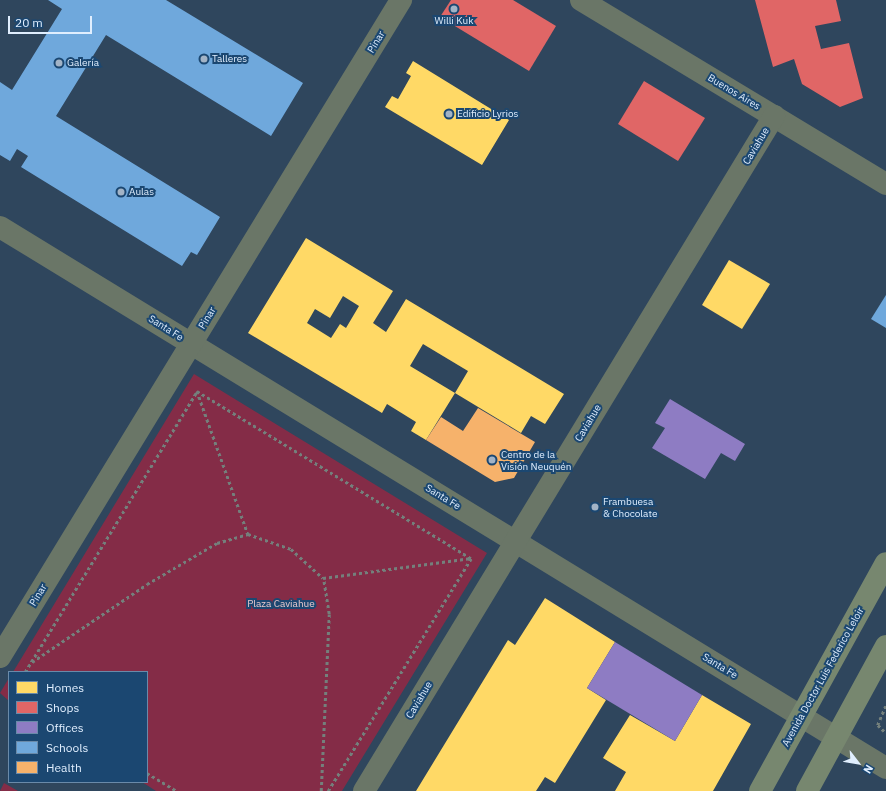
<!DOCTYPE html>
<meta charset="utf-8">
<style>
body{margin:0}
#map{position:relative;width:886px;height:791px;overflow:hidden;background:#2f465d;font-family:"IBM Plex Sans",sans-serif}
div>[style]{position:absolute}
.green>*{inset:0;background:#842c47}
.homes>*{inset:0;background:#ffd966}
.shops>*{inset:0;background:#e06666}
.offices>*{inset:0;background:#8e7cc3}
.schools>*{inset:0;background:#6fa8dc}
.health>*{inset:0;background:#f6b26b}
.path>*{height:2.5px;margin-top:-1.25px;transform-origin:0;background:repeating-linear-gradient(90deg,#74807c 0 3px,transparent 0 6px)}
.minor>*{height:22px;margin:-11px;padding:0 11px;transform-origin:11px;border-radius:11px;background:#6a7667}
.primary>*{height:22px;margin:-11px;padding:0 11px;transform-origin:11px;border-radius:11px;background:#77876f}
.dots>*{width:11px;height:11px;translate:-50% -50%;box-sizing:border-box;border:2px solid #1b4771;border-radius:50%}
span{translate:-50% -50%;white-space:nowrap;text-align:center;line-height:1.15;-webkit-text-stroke:4px #1b4771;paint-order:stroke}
.poi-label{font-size:10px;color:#e0eefe}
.left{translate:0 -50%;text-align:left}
.street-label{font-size:10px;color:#e0eefe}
.park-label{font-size:10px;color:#eacacd}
.legend{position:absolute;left:8px;top:671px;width:140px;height:112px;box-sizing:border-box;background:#1b4771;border:1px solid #6a8aa9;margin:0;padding:5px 7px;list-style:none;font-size:12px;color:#e0eefe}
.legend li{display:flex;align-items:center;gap:8px;height:20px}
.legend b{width:20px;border:1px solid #6a8aa9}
.north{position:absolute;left:838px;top:743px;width:40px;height:40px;-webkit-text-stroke:3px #1b4771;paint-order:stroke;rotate:121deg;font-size:11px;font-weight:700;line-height:16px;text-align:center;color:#e0eefe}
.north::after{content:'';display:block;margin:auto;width:14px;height:18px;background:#e0eefe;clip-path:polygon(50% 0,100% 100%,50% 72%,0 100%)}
.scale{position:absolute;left:8px;top:16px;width:84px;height:18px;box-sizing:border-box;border:2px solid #e0eefe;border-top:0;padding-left:5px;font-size:12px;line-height:14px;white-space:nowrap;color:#e0eefe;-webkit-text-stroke:3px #1b4771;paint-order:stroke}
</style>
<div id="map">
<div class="green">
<i style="clip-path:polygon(194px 374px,487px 553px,342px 791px,156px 791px,142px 782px,147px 782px,147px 672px,13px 672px)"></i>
<i style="clip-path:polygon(9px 678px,9px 701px,0 693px)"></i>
<i style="clip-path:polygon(4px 783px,18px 791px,0 791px)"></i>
</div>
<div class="homes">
<i style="clip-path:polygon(413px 61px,509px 120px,482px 165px,385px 107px,392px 96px,398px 99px,411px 76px,406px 73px)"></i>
<i style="clip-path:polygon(evenodd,306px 238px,393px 291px,373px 323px,386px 332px,406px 299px,564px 394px,545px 424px,531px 416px,521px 433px,455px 393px,426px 440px,411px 431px,416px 422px,387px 404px,382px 413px,248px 333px,306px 238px,343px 296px,359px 306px,346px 328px,340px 324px,331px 338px,307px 323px,315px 309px,330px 318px,343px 296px,306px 238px,423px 344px,468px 371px,455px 393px,410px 366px,423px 344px)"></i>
<i style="clip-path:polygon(729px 260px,770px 284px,742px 329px,702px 305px)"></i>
<i style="clip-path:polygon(545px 598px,615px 642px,587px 688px,606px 700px,555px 783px,545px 777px,536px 791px,416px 791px,508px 640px,515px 645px)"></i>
<i style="clip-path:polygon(702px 695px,751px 724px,713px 791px,615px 791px,626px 772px,603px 758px,630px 715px,675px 741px)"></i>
</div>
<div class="shops">
<i style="clip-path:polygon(451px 0,513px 0,556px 26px,529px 71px,440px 17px)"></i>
<i style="clip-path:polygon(755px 0,836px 0,841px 21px,815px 26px,821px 49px,849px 43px,863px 98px,840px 107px,802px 84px,794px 59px,773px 67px)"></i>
<i style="clip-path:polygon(644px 81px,705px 118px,678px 161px,618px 124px)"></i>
</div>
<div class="offices">
<i style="clip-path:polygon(670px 399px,745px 444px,735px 461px,721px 453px,705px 479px,652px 448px,665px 428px,655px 423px)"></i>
<i style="clip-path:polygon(615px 642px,702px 695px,675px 741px,587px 688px)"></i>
</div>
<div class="schools">
<i style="clip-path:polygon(48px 0,166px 0,303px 83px,271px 136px,106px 35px,56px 116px,220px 217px,197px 255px,191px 252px,182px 266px,21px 167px,28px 156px,17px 149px,10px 161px,0 155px,0 82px,12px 90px,62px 9px)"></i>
<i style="clip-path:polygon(886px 295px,886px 328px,871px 319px)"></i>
</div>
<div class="health">
<i style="clip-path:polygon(478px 408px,535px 442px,514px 478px,495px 482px,426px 440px,441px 417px,463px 431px)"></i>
</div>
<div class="path">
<i style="left:197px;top:391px;width:152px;rotate:70.4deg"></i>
<i style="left:248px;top:534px;width:46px;rotate:19.2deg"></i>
<i style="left:291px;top:549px;width:43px;rotate:42.2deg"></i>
<i style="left:323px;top:578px;width:148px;rotate:-7.7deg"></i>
<i style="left:32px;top:662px;width:139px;rotate:-34.1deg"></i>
<i style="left:147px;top:584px;width:81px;rotate:-30.4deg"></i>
<i style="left:217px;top:543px;width:32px;rotate:-16deg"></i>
<i style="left:25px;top:672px;width:329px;rotate:-58.5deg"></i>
<i style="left:197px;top:391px;width:321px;rotate:31.4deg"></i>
<i style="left:886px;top:706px;width:21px;rotate:113deg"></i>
<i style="left:878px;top:725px;width:11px;rotate:45deg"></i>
<i style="left:147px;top:773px;width:35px;rotate:31deg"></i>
<i style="left:321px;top:791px;width:177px;rotate:-87.4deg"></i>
<i style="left:329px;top:614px;width:36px;rotate:-99deg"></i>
<i style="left:328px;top:791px;width:273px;rotate:-58.4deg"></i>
</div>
<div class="minor">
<i style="left:581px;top:0;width:356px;rotate:31.1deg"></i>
<i style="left:0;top:227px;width:1038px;rotate:31.41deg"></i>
<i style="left:0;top:657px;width:770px;rotate:-58.6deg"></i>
<i style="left:364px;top:791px;width:790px;rotate:-58.73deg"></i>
</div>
<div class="primary">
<i style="left:760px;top:791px;width:260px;rotate:-61.1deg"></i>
<i style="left:807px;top:791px;width:165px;rotate:-61.4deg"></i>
</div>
<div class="dots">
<i style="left:454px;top:9px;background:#a2b3c6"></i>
<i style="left:204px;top:59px;background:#a2b3c6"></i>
<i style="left:59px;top:63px;background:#a2b3c6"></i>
<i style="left:449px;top:114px;background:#a2b3c6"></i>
<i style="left:121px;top:192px;background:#a2b3c6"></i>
<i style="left:492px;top:460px;background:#a2b3c6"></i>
<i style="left:595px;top:507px;background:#a2b3c6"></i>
</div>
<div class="poi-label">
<span style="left:454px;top:21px">Willi Kuk</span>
<span class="left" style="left:212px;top:59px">Talleres</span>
<span class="left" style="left:67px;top:63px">Galería</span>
<span class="left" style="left:457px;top:114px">Edificio Lyrios</span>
<span class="left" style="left:129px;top:192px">Aulas</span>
<span class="left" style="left:501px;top:460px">Centro de la<br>Visión Neuquén</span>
<span class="left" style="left:603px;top:507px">Frambuesa<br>&amp; Chocolate</span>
</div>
<div class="street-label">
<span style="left:376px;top:42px;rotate:-59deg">Pinar</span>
<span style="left:734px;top:92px;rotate:31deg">Buenos Aires</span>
<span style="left:756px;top:146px;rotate:-59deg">Caviahue</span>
<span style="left:207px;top:318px;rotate:-59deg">Pinar</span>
<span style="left:166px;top:328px;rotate:32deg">Santa Fe</span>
<span style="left:588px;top:423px;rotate:-59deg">Caviahue</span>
<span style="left:443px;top:497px;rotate:31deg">Santa Fe</span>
<span style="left:38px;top:595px;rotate:-59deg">Pinar</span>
<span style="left:720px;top:666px;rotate:31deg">Santa Fe</span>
<span style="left:823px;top:677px;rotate:-61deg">Avenida Doctor Luis Federico Leloir</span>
<span style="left:419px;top:700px;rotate:-59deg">Caviahue</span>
</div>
<div class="park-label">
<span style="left:281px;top:604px">Plaza Caviahue</span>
</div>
<ul class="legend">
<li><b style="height:11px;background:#ffd966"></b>Homes</li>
<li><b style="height:11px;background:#e06666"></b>Shops</li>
<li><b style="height:11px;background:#8e7cc3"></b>Offices</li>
<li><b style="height:11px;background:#6fa8dc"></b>Schools</li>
<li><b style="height:11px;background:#f6b26b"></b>Health</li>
</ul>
<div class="north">N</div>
<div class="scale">20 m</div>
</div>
